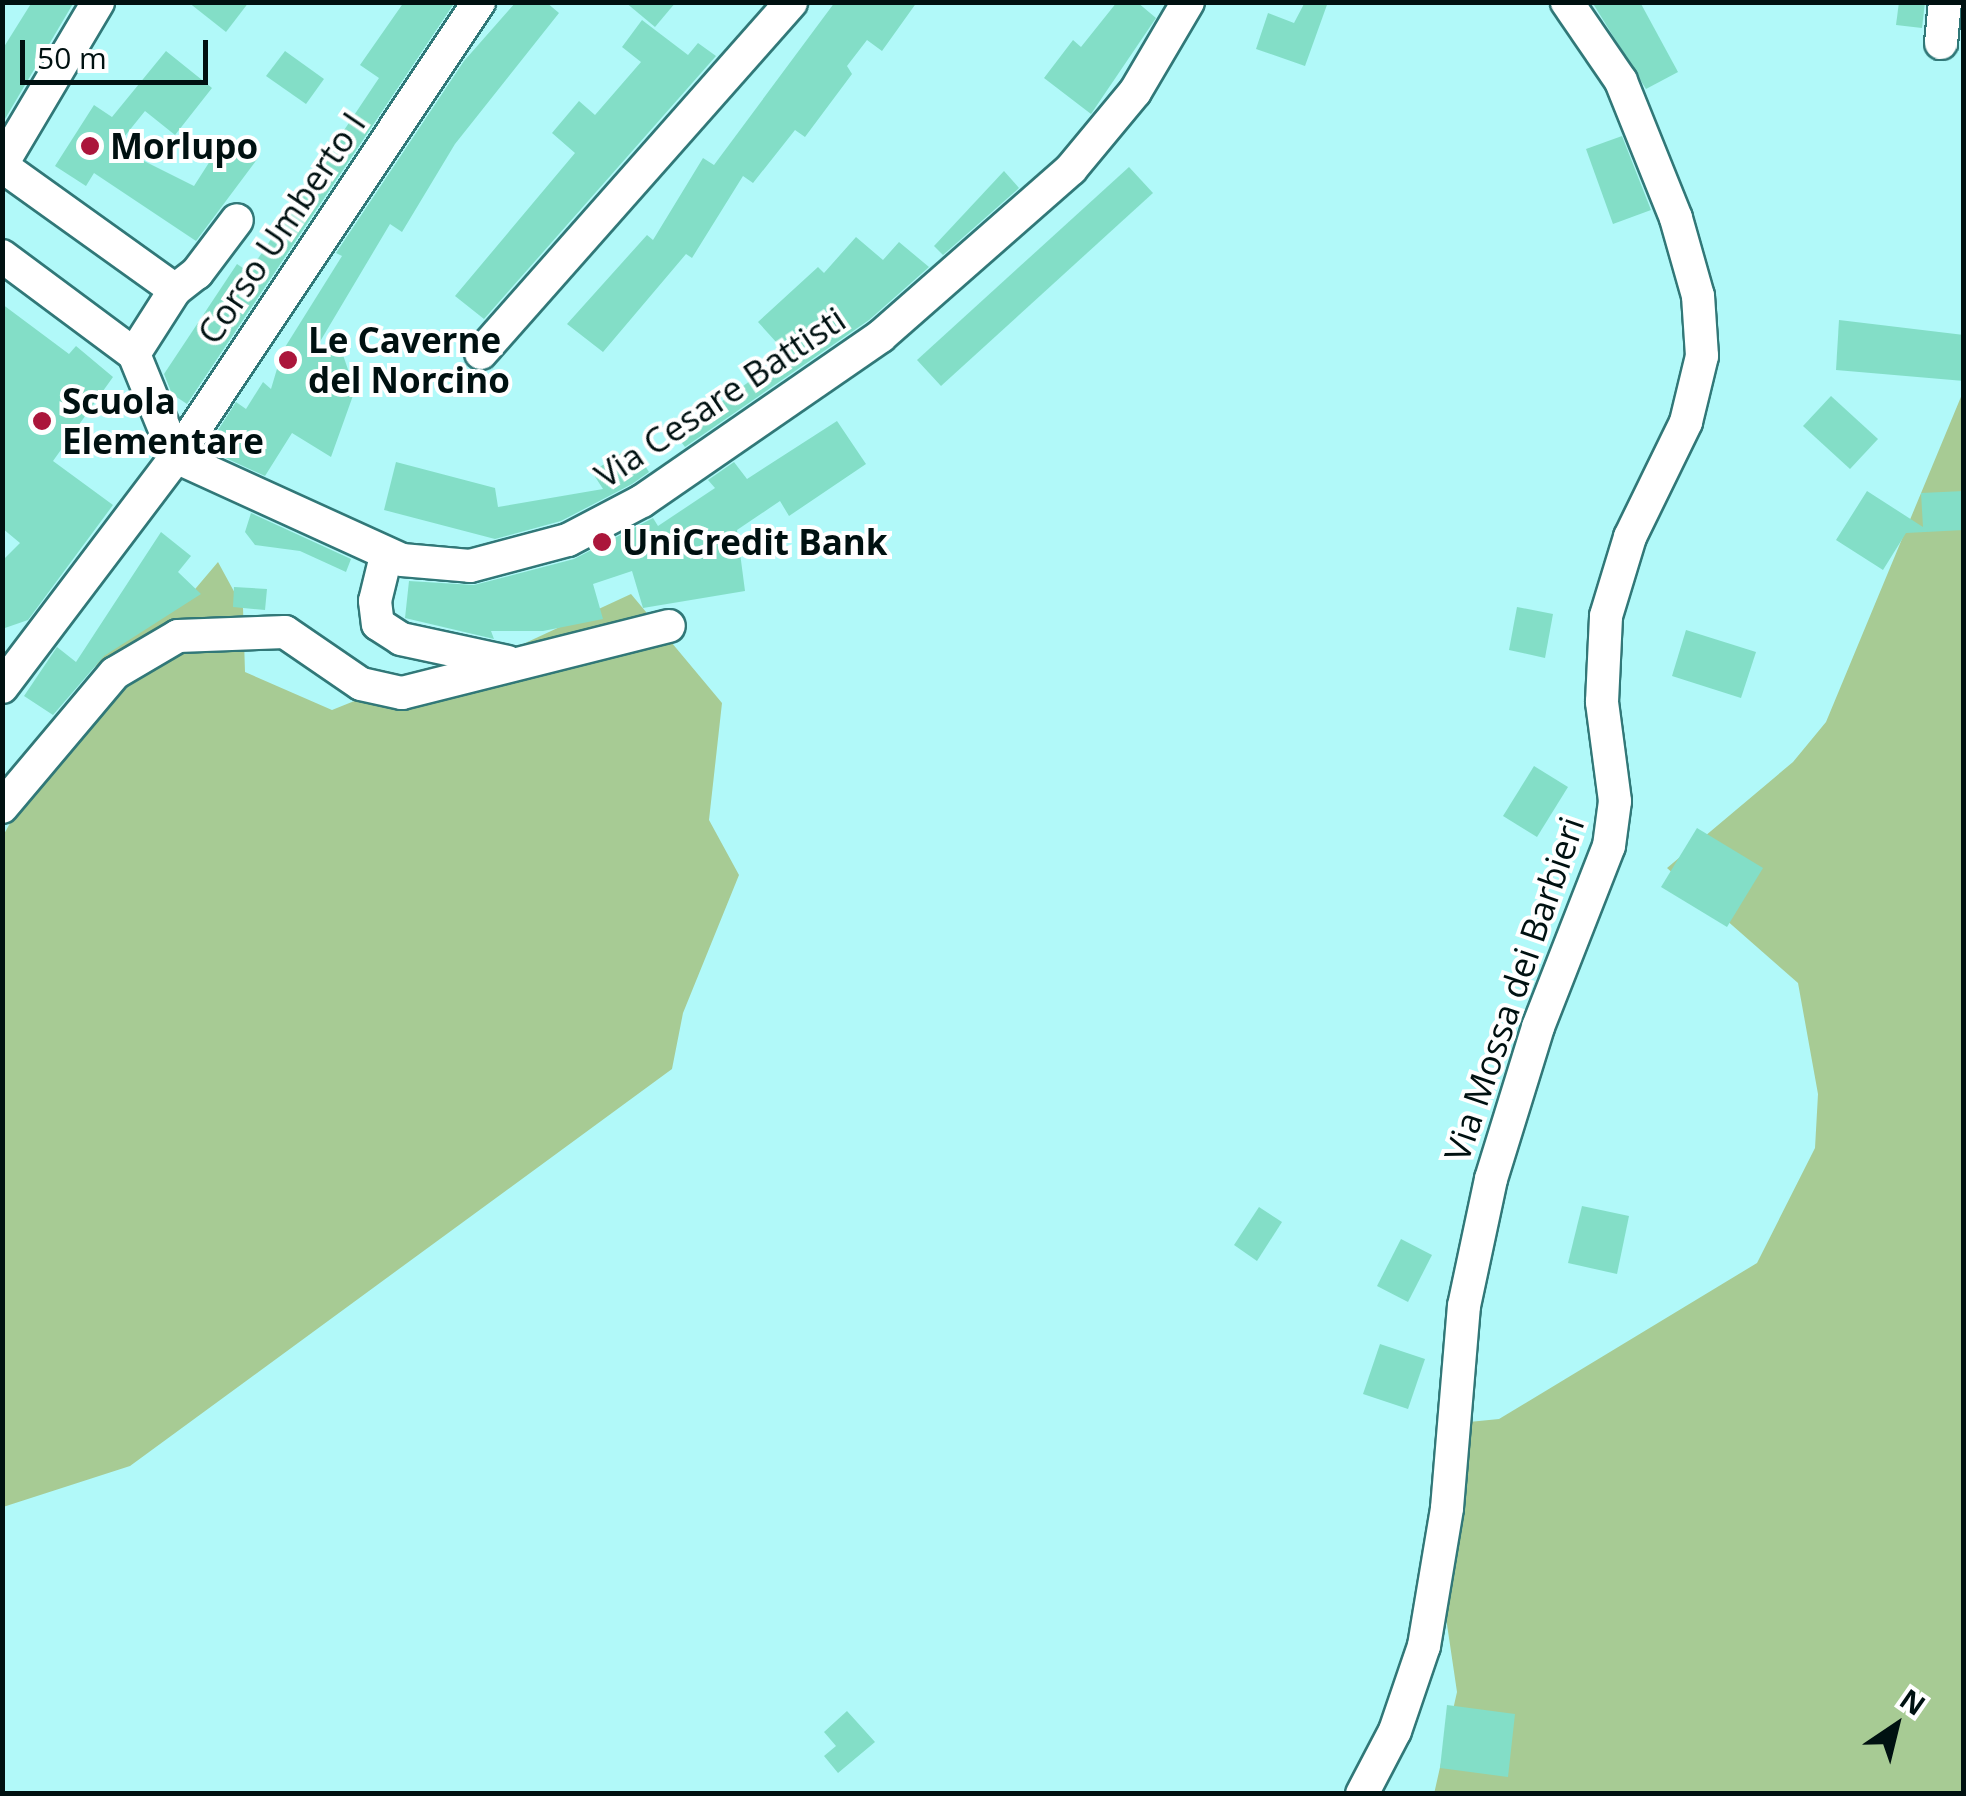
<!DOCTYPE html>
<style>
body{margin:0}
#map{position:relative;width:1966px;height:1796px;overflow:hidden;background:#b1f9f9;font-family:"Open Sans",sans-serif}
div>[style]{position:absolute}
.green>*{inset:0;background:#a7cb94}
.building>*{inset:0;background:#83dec7}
.roads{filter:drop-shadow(2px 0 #317878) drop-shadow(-2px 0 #317878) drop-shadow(0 2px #317878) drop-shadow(0 -2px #317878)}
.minor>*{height:32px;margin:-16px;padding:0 16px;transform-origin:16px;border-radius:16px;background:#fff}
.dots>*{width:28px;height:28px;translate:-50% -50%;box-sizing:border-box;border:5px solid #fff;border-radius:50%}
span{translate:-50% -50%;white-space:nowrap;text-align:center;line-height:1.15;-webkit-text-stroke:8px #fff;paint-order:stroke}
.poi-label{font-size:35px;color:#011;font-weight:700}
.left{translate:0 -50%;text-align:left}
.street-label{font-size:35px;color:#011}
.frame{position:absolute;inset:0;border:5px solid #011;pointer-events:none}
.north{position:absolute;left:1846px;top:1676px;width:100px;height:100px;-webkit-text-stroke:8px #fff;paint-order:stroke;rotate:35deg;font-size:28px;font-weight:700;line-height:40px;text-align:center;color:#011}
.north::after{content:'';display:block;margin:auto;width:35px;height:45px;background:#011;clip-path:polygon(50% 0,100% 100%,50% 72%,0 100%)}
.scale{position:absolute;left:20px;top:40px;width:188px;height:45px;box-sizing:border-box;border:5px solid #011;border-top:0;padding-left:12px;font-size:30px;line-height:35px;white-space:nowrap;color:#011;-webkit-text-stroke:8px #fff;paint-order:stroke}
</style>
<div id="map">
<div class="green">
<i style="clip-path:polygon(1963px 392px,1963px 1793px,1434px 1794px,1457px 1692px,1441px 1584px,1449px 1424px,1499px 1419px,1757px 1263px,1815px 1148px,1818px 1094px,1798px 983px,1667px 868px,1793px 762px,1826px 722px)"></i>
<i style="clip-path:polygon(218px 562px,243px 608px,245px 672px,332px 710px,389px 687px,454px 676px,631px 594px,722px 703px,709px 820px,739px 875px,683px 1013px,672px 1069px,130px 1466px,3px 1507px,3px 836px,123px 616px,185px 601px)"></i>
</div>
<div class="building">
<i style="clip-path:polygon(32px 2px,74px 2px,2px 124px,2px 50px)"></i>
<i style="clip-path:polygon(188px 2px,249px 2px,226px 32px)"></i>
<i style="clip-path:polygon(404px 2px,455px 2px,187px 404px,172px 394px,164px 374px,237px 264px,249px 272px,379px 78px,360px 65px)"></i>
<i style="clip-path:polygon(516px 2px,546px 2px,559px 13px,455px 144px,402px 232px,390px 224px,315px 350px,342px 352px,355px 390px,331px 457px,292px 433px,265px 476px,206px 449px,236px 402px,246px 409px,263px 382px,271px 389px,282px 352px,342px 256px,336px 253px,464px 61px)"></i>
<i style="clip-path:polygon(625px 2px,676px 2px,655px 27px)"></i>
<i style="clip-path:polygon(835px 2px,917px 2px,882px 51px,867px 40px,847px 66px,852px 74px,805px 137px,795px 130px,753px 183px,743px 176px,692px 258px,686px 254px,603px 352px,567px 324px,647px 235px,653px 240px,703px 158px,714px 165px)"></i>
<i style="clip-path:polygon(1117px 2px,1137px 2px,1156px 18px,1091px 114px,1044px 78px,1073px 40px,1081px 47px)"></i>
<i style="clip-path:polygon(1305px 2px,1328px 2px,1305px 66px,1256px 49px,1268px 13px,1294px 23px)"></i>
<i style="clip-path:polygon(1592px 2px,1640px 2px,1678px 72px,1646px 89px)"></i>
<i style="clip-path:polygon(1899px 2px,1925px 2px,1922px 28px,1896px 25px)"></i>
<i style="clip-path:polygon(642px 20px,688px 55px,698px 43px,716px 56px,484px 319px,455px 296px,575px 153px,552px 133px,579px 101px,595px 115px,641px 62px,622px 47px)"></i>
<i style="clip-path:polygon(166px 51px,212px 88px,175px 135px,145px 111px,116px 147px,194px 186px,226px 136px,258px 158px,196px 241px,94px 173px,86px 186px,55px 166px,94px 105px,112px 117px)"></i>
<i style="clip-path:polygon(285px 51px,324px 79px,306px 104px,266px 76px)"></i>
<i style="clip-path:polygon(1622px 136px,1651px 210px,1613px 224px,1586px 149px)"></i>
<i style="clip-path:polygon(1129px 167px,1153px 193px,941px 386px,917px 360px)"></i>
<i style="clip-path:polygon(1004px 171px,1019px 188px,943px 255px,934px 246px)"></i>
<i style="clip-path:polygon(856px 237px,883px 260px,899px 242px,929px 267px,869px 320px,685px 447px,676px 435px,787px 354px,758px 322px,818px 267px,824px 273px)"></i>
<i style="clip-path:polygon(2px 304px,69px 354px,76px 346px,113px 377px,53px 461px,113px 505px,28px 620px,2px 629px,2px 561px,20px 543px,2px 528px)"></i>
<i style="clip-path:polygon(1839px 320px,1964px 335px,1964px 381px,1836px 370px)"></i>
<i style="clip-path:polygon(1831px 396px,1878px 439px,1850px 469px,1803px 426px)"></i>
<i style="clip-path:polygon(837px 421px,866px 464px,789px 516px,780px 501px,737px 530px,745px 591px,643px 608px,632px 571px,593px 584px,603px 619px,543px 631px,491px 631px,494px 639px,405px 618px,409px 581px,474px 585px,574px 559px,653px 518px,658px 526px,715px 488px,708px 480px,734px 462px,747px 479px)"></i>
<i style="clip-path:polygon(632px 446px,649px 472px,632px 484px,561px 521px,495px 539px,384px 510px,396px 462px,495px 488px,498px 507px,603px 489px,592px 472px)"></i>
<i style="clip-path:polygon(1867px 491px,1923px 527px,1921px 493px,1964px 491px,1964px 530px,1906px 533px,1883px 570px,1836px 540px)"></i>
<i style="clip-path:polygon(251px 513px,351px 559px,346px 572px,300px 551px,255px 545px,245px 532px)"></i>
<i style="clip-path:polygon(161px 532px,191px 556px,178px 572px,201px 594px,104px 656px,53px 715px,24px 696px,57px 647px,76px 662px)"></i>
<i style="clip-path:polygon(234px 587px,267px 589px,265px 610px,233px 607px)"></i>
<i style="clip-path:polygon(1517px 607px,1553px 614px,1545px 658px,1509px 650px)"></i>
<i style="clip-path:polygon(1686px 630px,1756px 652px,1741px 698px,1672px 676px)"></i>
<i style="clip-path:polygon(1534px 766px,1568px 787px,1537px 837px,1503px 816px)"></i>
<i style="clip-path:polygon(1697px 828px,1763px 868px,1727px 927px,1661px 887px)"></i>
<i style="clip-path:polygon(1582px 1206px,1629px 1216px,1617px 1274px,1568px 1263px)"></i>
<i style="clip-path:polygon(1259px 1207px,1282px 1222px,1257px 1261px,1234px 1245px)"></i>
<i style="clip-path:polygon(1401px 1239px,1432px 1255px,1408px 1302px,1377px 1286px)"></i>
<i style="clip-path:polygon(1380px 1344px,1425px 1359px,1408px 1409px,1363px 1394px)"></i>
<i style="clip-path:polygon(1447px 1705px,1515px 1714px,1508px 1777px,1440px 1768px)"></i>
<i style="clip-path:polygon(847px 1711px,875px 1742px,838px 1773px,824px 1756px,836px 1746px,824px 1732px)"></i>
</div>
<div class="roads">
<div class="minor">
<i style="left:1941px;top:43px;width:41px;rotate:-84.4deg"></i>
<i style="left:2px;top:164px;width:188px;rotate:-59.3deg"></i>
<i style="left:2px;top:166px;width:213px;rotate:35.6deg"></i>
<i style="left:2px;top:256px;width:164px;rotate:36.6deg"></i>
<i style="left:134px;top:354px;width:111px;rotate:67.8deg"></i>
<i style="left:481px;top:353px;width:468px;rotate:-48.5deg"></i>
<i style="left:134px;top:354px;width:76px;rotate:-57.4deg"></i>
<i style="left:175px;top:290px;width:28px;rotate:-38deg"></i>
<i style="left:197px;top:273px;width:66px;rotate:-53deg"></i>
<i style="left:176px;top:457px;width:248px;rotate:24.5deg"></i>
<i style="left:402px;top:560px;width:68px;rotate:5deg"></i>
<i style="left:470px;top:566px;width:101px;rotate:-14.9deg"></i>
<i style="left:568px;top:540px;width:84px;rotate:-27.8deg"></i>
<i style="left:642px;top:501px;width:290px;rotate:-34.6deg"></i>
<i style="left:881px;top:336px;width:253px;rotate:-41.3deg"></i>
<i style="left:1071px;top:169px;width:100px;rotate:-50.3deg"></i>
<i style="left:1135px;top:92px;width:104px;rotate:-59.5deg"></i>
<i style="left:386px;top:556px;width:46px;rotate:103.7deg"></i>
<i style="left:375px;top:601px;width:23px;rotate:83deg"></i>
<i style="left:378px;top:624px;width:27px;rotate:33deg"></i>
<i style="left:401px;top:639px;width:109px;rotate:12.1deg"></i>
<i style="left:2px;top:687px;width:288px;rotate:-52.9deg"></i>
<i style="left:176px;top:457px;width:547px;rotate:-56.34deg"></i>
<i style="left:2px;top:807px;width:175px;rotate:-49.9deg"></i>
<i style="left:115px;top:673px;width:73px;rotate:-30.4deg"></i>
<i style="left:178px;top:636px;width:107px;rotate:-2.1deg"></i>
<i style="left:285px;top:632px;width:92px;rotate:34.4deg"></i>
<i style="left:361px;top:684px;width:42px;rotate:12.4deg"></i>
<i style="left:402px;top:693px;width:275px;rotate:-14.1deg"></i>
<i style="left:1362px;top:1794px;width:71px;rotate:-62.4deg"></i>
<i style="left:1395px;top:1731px;width:90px;rotate:-71.2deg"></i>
<i style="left:1424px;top:1646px;width:140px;rotate:-80.5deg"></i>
<i style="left:1447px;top:1508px;width:203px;rotate:-85.2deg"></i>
<i style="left:1464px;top:1306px;width:130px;rotate:-78deg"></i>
<i style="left:1491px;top:1179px;width:159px;rotate:-72.8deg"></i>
<i style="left:1538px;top:1027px;width:194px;rotate:-68.6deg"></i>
<i style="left:1609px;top:846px;width:45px;rotate:-82.4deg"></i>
<i style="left:1615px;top:801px;width:100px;rotate:-97.5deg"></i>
<i style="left:1602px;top:702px;width:86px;rotate:-87.3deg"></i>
<i style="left:1606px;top:616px;width:83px;rotate:-73.1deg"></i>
<i style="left:1630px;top:537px;width:128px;rotate:-64deg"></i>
<i style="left:1686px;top:422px;width:68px;rotate:-76.4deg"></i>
<i style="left:1702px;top:356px;width:60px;rotate:-93.8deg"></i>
<i style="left:1698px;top:296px;width:81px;rotate:-105.8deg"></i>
<i style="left:1676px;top:218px;width:148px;rotate:-111.9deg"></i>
<i style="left:1621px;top:81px;width:96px;rotate:-124.4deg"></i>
</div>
</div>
<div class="dots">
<i style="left:90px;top:146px;background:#ab163b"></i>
<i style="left:288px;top:360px;background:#ab163b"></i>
<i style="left:42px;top:421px;background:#ab163b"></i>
<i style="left:602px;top:542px;background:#ab163b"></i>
</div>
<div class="poi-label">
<span class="left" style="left:110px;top:146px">Morlupo</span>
<span class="left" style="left:308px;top:360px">Le Caverne<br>del Norcino</span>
<span class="left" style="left:62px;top:421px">Scuola<br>Elementare</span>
<span class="left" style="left:622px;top:542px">UniCredit Bank</span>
</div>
<div class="street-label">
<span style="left:281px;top:228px;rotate:-56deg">Corso Umberto I</span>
<span style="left:720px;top:397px;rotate:-34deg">Via Cesare Battisti</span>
<span style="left:1514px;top:989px;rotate:-71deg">Via Mossa dei Barbieri</span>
</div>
<div class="frame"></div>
<div class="north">N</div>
<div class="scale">50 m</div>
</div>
